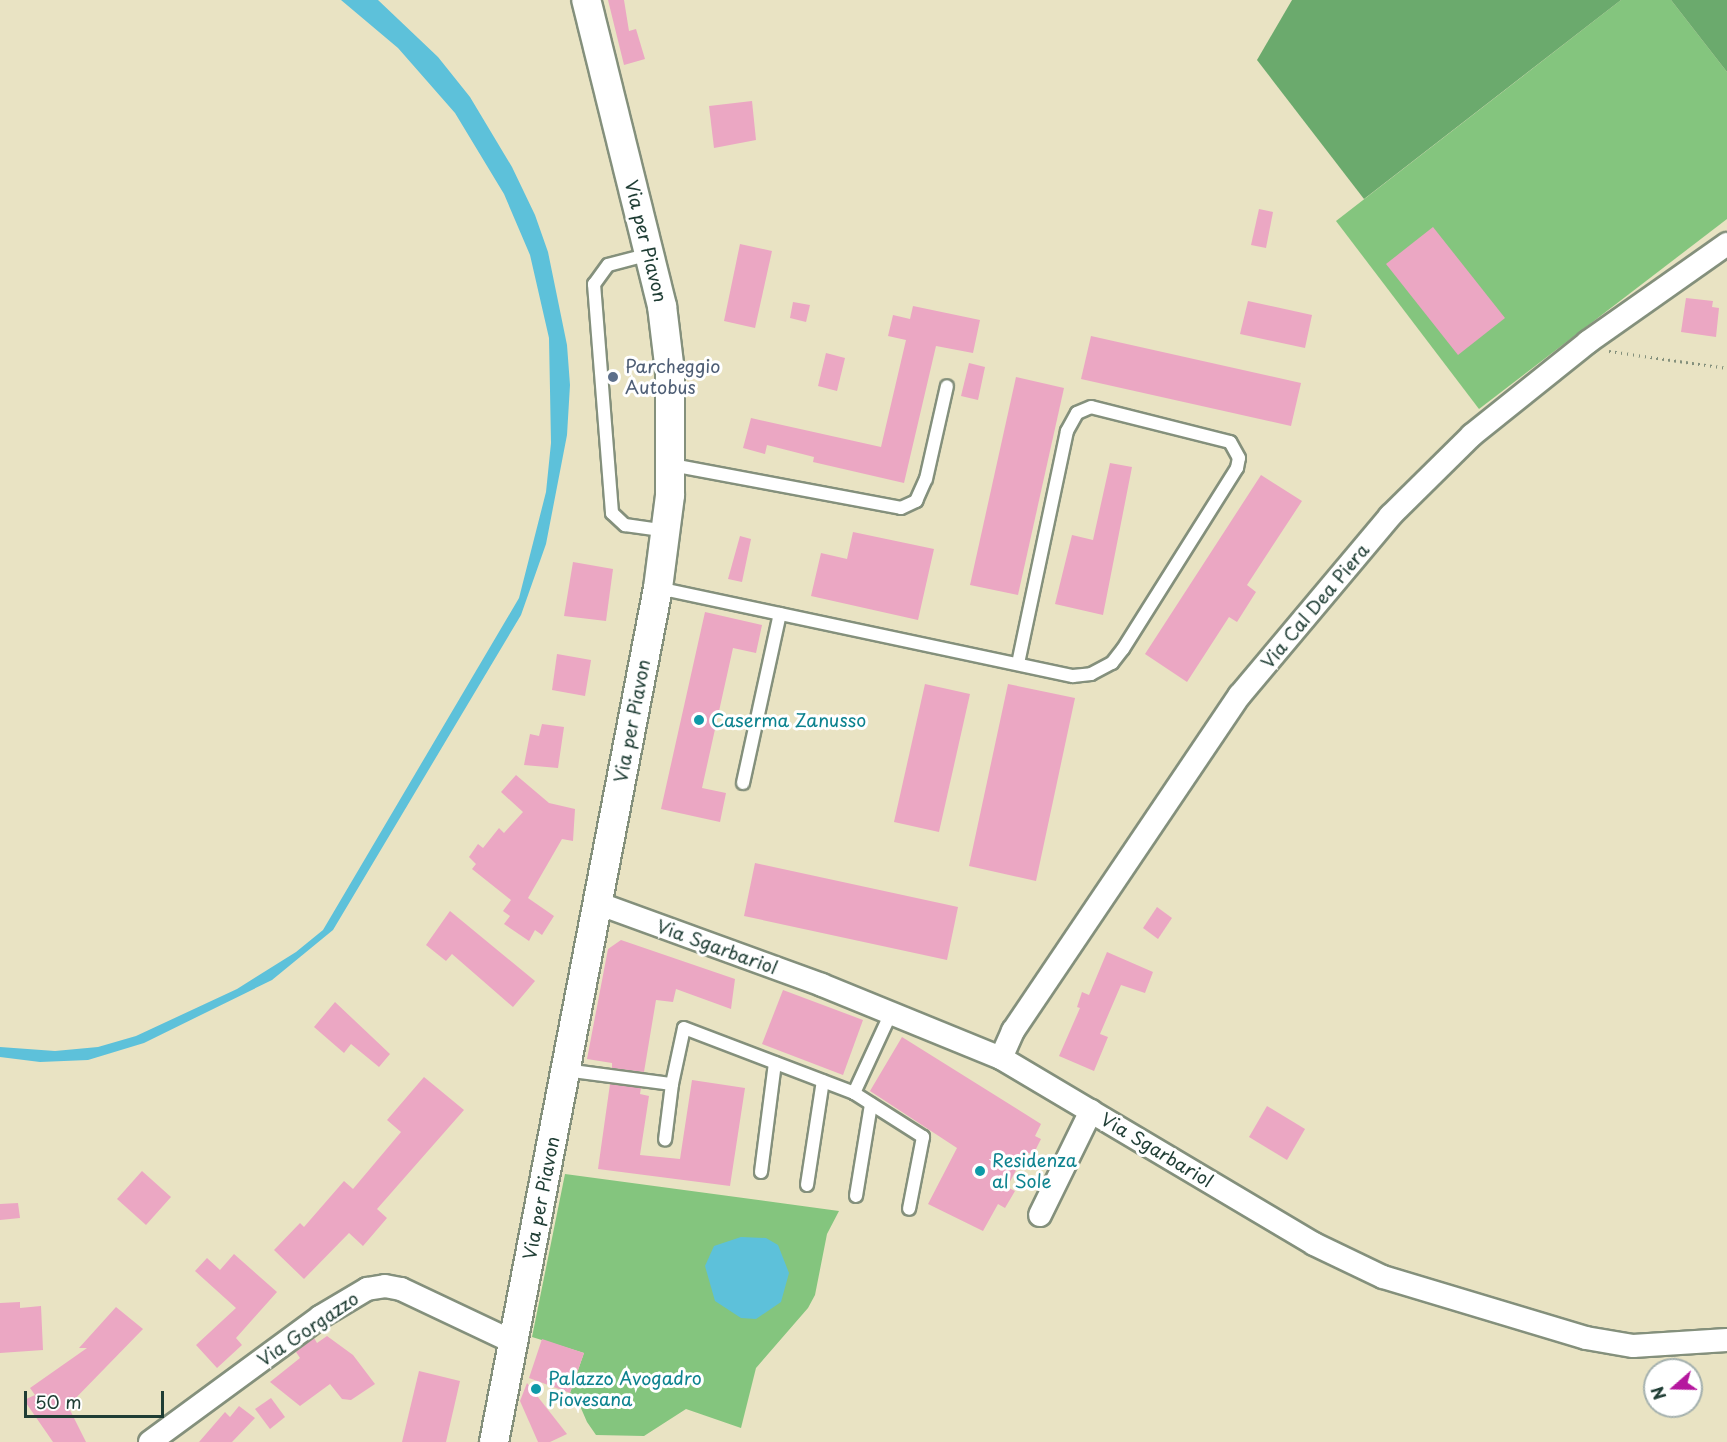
<!DOCTYPE html>
<style>
body{margin:0}
#map{position:relative;width:1727px;height:1442px;overflow:hidden;background:#e9e3c3;font-family:"Playpen Sans",sans-serif}
div>[style]{position:absolute}
.green>*{inset:0;background:#84c57e}
.forest>*{inset:0;background:#6baa6d}
.water>*{inset:0;background:#5dc1da}
.building>*{inset:0;background:#eba7c3}
.path>*{height:3px;margin-top:-1.5px;transform-origin:0;background:repeating-linear-gradient(90deg,#84907c 0 1.5px,transparent 0 6px)}
.roads{filter:drop-shadow(2px 0 #84907c) drop-shadow(-2px 0 #84907c) drop-shadow(0 2px #84907c) drop-shadow(0 -2px #84907c)}
.service>*{height:12px;margin:-6px;padding:0 6px;transform-origin:6px;border-radius:6px;background:#fff}
.minor>*{height:22px;margin:-11px;padding:0 11px;transform-origin:11px;border-radius:11px;background:#fff}
.tertiary>*{height:28px;margin:-14px;padding:0 14px;transform-origin:14px;border-radius:14px;background:#fff}
.dots>*{width:16px;height:16px;translate:-50% -50%;box-sizing:border-box;border:3px solid #fff;border-radius:50%}
span{translate:-50% -50%;white-space:nowrap;text-align:center;line-height:1.15;-webkit-text-stroke:6px #fff;paint-order:stroke}
.street-label{font-size:18px;color:#1f3d34}
.service-label{font-size:18px;color:#4e5e75}
.left{translate:0 -50%;text-align:left}
.culture-label{font-size:18px;color:#0d838f}
.north{position:absolute;left:1643px;top:1358px;width:60px;height:60px;box-sizing:border-box;background:#fff;border:2px solid #a5b1ae;border-radius:50%;rotate:250deg;font-size:16px;font-weight:700;line-height:24px;text-align:center;color:#1f3d34}
.north::after{content:'';display:block;margin:auto;width:21px;height:27px;background:#b5179e;clip-path:polygon(50% 0,100% 100%,50% 72%,0 100%)}
.scale{position:absolute;left:24px;top:1391px;width:140px;height:27px;box-sizing:border-box;border:3px solid #1f3d34;border-top:0;padding-left:8px;font-size:18px;line-height:21px;white-space:nowrap;color:#1f3d34;-webkit-text-stroke:4px #fff;paint-order:stroke}
</style>
<div id="map">
<div class="green">
<i style="clip-path:polygon(1621px 0,1671px 0,1727px 72px,1727px 219px,1479px 409px,1336px 221px)"></i>
<i style="clip-path:polygon(565px 1174px,839px 1211px,827px 1234px,815px 1295px,808px 1308px,756px 1368px,741px 1428px,686px 1409px,644px 1436px,596px 1435px,587px 1422px,577px 1399px,570px 1393px,584px 1353px,532px 1337px)"></i>
</div>
<div class="forest">
<i style="clip-path:polygon(1292px 0,1621px 0,1364px 199px,1257px 60px)"></i>
<i style="clip-path:polygon(1671px 0,1727px 0,1727px 72px)"></i>
</div>
<div class="water">
<i style="clip-path:polygon(341px 0,378px 0,438px 57px,470px 97px,512px 167px,535px 215px,548px 252px,567px 345px,570px 385px,567px 435px,546px 544px,521px 615px,333px 930px,272px 980px,144px 1043px,88px 1060px,40px 1062px,0 1057px,0 1047px,55px 1051px,98px 1047px,136px 1036px,237px 989px,296px 952px,323px 930px,519px 598px,546px 492px,551px 443px,549px 338px,530px 255px,504px 194px,455px 113px,398px 48px)"></i>
<i style="clip-path:polygon(741px 1237px,766px 1238px,778px 1245px,789px 1273px,781px 1302px,756px 1319px,741px 1318px,715px 1301px,705px 1266px,714px 1246px)"></i>
</div>
<div class="building">
<i style="clip-path:polygon(608px 0,624px 0,629px 31px,636px 29px,645px 59px,624px 65px)"></i>
<i style="clip-path:polygon(752px 101px,756px 140px,714px 148px,709px 106px)"></i>
<i style="clip-path:polygon(1259px 209px,1273px 212px,1266px 248px,1251px 245px)"></i>
<i style="clip-path:polygon(1433px 227px,1505px 318px,1458px 355px,1386px 264px)"></i>
<i style="clip-path:polygon(740px 244px,772px 251px,755px 328px,724px 321px)"></i>
<i style="clip-path:polygon(1686px 298px,1713px 301px,1712px 307px,1719px 308px,1716px 337px,1681px 332px)"></i>
<i style="clip-path:polygon(1248px 301px,1312px 315px,1305px 348px,1240px 334px)"></i>
<i style="clip-path:polygon(793px 302px,810px 305px,806px 322px,790px 318px)"></i>
<i style="clip-path:polygon(913px 306px,980px 320px,973px 353px,936px 346px,904px 483px,813px 462px,814px 457px,767px 445px,765px 454px,743px 448px,751px 418px,881px 447px,906px 340px,888px 336px,893px 315px,910px 319px)"></i>
<i style="clip-path:polygon(1091px 336px,1301px 383px,1291px 426px,1081px 379px)"></i>
<i style="clip-path:polygon(826px 353px,845px 358px,837px 391px,818px 386px)"></i>
<i style="clip-path:polygon(969px 363px,985px 367px,978px 400px,961px 396px)"></i>
<i style="clip-path:polygon(1016px 377px,1064px 388px,1018px 595px,970px 585px)"></i>
<i style="clip-path:polygon(1110px 463px,1132px 467px,1103px 615px,1055px 604px,1072px 535px,1093px 540px)"></i>
<i style="clip-path:polygon(1261px 475px,1302px 501px,1247px 585px,1256px 592px,1237px 622px,1229px 617px,1187px 682px,1145px 654px)"></i>
<i style="clip-path:polygon(853px 532px,934px 549px,918px 620px,811px 596px,821px 553px,847px 559px)"></i>
<i style="clip-path:polygon(740px 536px,751px 539px,742px 582px,728px 579px)"></i>
<i style="clip-path:polygon(573px 562px,613px 569px,606px 621px,564px 616px)"></i>
<i style="clip-path:polygon(705px 612px,762px 625px,756px 653px,733px 648px,702px 788px,726px 793px,720px 822px,661px 809px)"></i>
<i style="clip-path:polygon(557px 654px,591px 660px,585px 696px,552px 690px)"></i>
<i style="clip-path:polygon(925px 684px,970px 694px,939px 832px,894px 822px)"></i>
<i style="clip-path:polygon(1008px 684px,1075px 698px,1036px 881px,969px 866px)"></i>
<i style="clip-path:polygon(542px 724px,564px 727px,558px 768px,524px 765px,530px 734px,539px 736px)"></i>
<i style="clip-path:polygon(516px 775px,549px 803px,575px 809px,573px 841px,562px 839px,528px 898px,554px 916px,542px 935px,535px 930px,529px 941px,504px 924px,510px 916px,503px 911px,511px 900px,472px 869px,476px 864px,469px 857px,478px 844px,483px 848px,499px 828px,504px 833px,523px 812px,501px 792px)"></i>
<i style="clip-path:polygon(755px 863px,958px 907px,947px 960px,744px 916px)"></i>
<i style="clip-path:polygon(1157px 907px,1172px 918px,1158px 939px,1143px 928px)"></i>
<i style="clip-path:polygon(450px 911px,535px 981px,513px 1007px,452px 954px,446px 961px,426px 945px)"></i>
<i style="clip-path:polygon(621px 940px,735px 979px,731px 1009px,676px 989px,673px 1002px,656px 1000px,644px 1072px,612px 1068px,612px 1063px,587px 1059px,608px 949px)"></i>
<i style="clip-path:polygon(1107px 952px,1153px 972px,1145px 993px,1121px 985px,1100px 1034px,1108px 1037px,1094px 1071px,1059px 1056px,1080px 1008px,1077px 1007px,1082px 992px,1089px 995px)"></i>
<i style="clip-path:polygon(783px 990px,863px 1020px,843px 1075px,762px 1044px)"></i>
<i style="clip-path:polygon(335px 1002px,390px 1054px,379px 1067px,351px 1044px,344px 1053px,314px 1027px)"></i>
<i style="clip-path:polygon(902px 1037px,1041px 1124px,1035px 1136px,1041px 1139px,1033px 1155px,1026px 1152px,1007px 1187px,1015px 1191px,1005px 1208px,998px 1204px,983px 1231px,928px 1204px,957px 1148px,870px 1091px)"></i>
<i style="clip-path:polygon(424px 1077px,464px 1110px,377px 1209px,387px 1218px,363px 1246px,349px 1233px,304px 1279px,274px 1250px,300px 1223px,304px 1227px,344px 1181px,353px 1189px,401px 1132px,387px 1120px)"></i>
<i style="clip-path:polygon(692px 1080px,745px 1088px,730px 1186px,598px 1169px,610px 1084px,641px 1088px,640px 1094px,649px 1096px,640px 1155px,680px 1159px)"></i>
<i style="clip-path:polygon(1267px 1106px,1305px 1129px,1287px 1160px,1249px 1137px)"></i>
<i style="clip-path:polygon(142px 1171px,171px 1197px,146px 1225px,117px 1199px)"></i>
<i style="clip-path:polygon(18px 1203px,20px 1218px,0 1220px,0 1204px)"></i>
<i style="clip-path:polygon(234px 1254px,277px 1292px,236px 1338px,242px 1345px,217px 1368px,196px 1345px,236px 1308px,195px 1271px,207px 1258px,220px 1270px)"></i>
<i style="clip-path:polygon(20px 1302px,20px 1308px,41px 1306px,43px 1350px,0 1353px,0 1303px)"></i>
<i style="clip-path:polygon(116px 1307px,143px 1329px,68px 1406px,86px 1442px,53px 1442px,24px 1400px,35px 1395px,30px 1388px,87px 1348px,79px 1348px)"></i>
<i style="clip-path:polygon(327px 1336px,353px 1355px,375px 1384px,351px 1400px,342px 1399px,330px 1384px,300px 1406px,270px 1382px,300px 1358px,296px 1352px,314px 1338px,317px 1343px)"></i>
<i style="clip-path:polygon(542px 1339px,584px 1353px,570px 1393px,529px 1378px)"></i>
<i style="clip-path:polygon(419px 1371px,460px 1381px,446px 1442px,402px 1442px)"></i>
<i style="clip-path:polygon(527px 1383px,567px 1434px,550px 1442px,538px 1442px,520px 1401px)"></i>
<i style="clip-path:polygon(271px 1398px,285px 1417px,270px 1429px,255px 1409px)"></i>
<i style="clip-path:polygon(239px 1406px,255px 1418px,232px 1442px,199px 1442px,225px 1412px,230px 1417px)"></i>
</div>
<div class="path">
<i style="left:1609px;top:351px;width:119px;rotate:8.2deg"></i>
</div>
<div class="roads">
<div class="service">
<i style="left:650px;top:254px;width:43px;rotate:165.3deg"></i>
<i style="left:608px;top:265px;width:24px;rotate:126deg"></i>
<i style="left:594px;top:284px;width:230px;rotate:85.5deg"></i>
<i style="left:612px;top:513px;width:18px;rotate:43deg"></i>
<i style="left:625px;top:525px;width:42px;rotate:8.1deg"></i>
<i style="left:672px;top:465px;width:233px;rotate:10.6deg"></i>
<i style="left:901px;top:508px;width:17px;rotate:-25deg"></i>
<i style="left:916px;top:501px;width:24px;rotate:-66deg"></i>
<i style="left:926px;top:479px;width:95px;rotate:-77.3deg"></i>
<i style="left:658px;top:588px;width:424px;rotate:12deg"></i>
<i style="left:1073px;top:676px;width:18px;rotate:-6deg"></i>
<i style="left:1091px;top:674px;width:24px;rotate:-28deg"></i>
<i style="left:1112px;top:663px;width:18px;rotate:-52deg"></i>
<i style="left:1123px;top:649px;width:214px;rotate:-57.8deg"></i>
<i style="left:1237px;top:468px;width:10px;rotate:-79deg"></i>
<i style="left:1239px;top:458px;width:18px;rotate:-119deg"></i>
<i style="left:1230px;top:442px;width:143px;rotate:-165.9deg"></i>
<i style="left:1091px;top:407px;width:15px;rotate:157deg"></i>
<i style="left:1077px;top:413px;width:21px;rotate:119deg"></i>
<i style="left:1067px;top:431px;width:238px;rotate:101.9deg"></i>
<i style="left:743px;top:783px;width:173px;rotate:-77.7deg"></i>
<i style="left:565px;top:1070px;width:108px;rotate:7.5deg"></i>
<i style="left:672px;top:1084px;width:56px;rotate:97.1deg"></i>
<i style="left:672px;top:1084px;width:57px;rotate:-77.9deg"></i>
<i style="left:684px;top:1028px;width:182px;rotate:20.9deg"></i>
<i style="left:854px;top:1093px;width:82px;rotate:32.5deg"></i>
<i style="left:923px;top:1137px;width:73px;rotate:101deg"></i>
<i style="left:854px;top:1093px;width:88px;rotate:-65.2deg"></i>
<i style="left:761px;top:1172px;width:110px;rotate:-82.7deg"></i>
<i style="left:807px;top:1185px;width:105px;rotate:-81.3deg"></i>
<i style="left:856px;top:1196px;width:93px;rotate:-80.7deg"></i>
</div>
<div class="minor">
<i style="left:597px;top:903px;width:239px;rotate:20deg"></i>
<i style="left:822px;top:985px;width:193px;rotate:22.2deg"></i>
<i style="left:1001px;top:1058px;width:364px;rotate:30.7deg"></i>
<i style="left:1314px;top:1244px;width:76px;rotate:25.6deg"></i>
<i style="left:1383px;top:1277px;width:212px;rotate:16.7deg"></i>
<i style="left:1586px;top:1338px;width:48px;rotate:9.7deg"></i>
<i style="left:1633px;top:1346px;width:94px;rotate:-3.7deg"></i>
<i style="left:1001px;top:1058px;width:30px;rotate:-66deg"></i>
<i style="left:1013px;top:1031px;width:405px;rotate:-56deg"></i>
<i style="left:1240px;top:695px;width:234px;rotate:-50deg"></i>
<i style="left:1390px;top:516px;width:115px;rotate:-44.6deg"></i>
<i style="left:1472px;top:435px;width:149px;rotate:-38.7deg"></i>
<i style="left:1588px;top:342px;width:170px;rotate:-35.2deg"></i>
<i style="left:1040px;top:1215px;width:116px;rotate:-63.9deg"></i>
<i style="left:150px;top:1442px;width:211px;rotate:-36.3deg"></i>
<i style="left:320px;top:1317px;width:55px;rotate:-30.8deg"></i>
<i style="left:367px;top:1289px;width:18px;rotate:-9deg"></i>
<i style="left:385px;top:1286px;width:16px;rotate:11deg"></i>
<i style="left:401px;top:1289px;width:124px;rotate:25.3deg"></i>
</div>
<div class="tertiary">
<i style="left:494px;top:1442px;width:870px;rotate:-79.13deg"></i>
<i style="left:658px;top:588px;width:94px;rotate:-82.6deg"></i>
<i style="left:670px;top:495px;width:123px;rotate:-90deg"></i>
<i style="left:670px;top:372px;width:66px;rotate:-96.9deg"></i>
<i style="left:662px;top:306px;width:315px;rotate:-103.9deg"></i>
</div>
</div>
<div class="dots">
<i style="left:613px;top:377px;background:#5c6f8a"></i>
<i style="left:699px;top:720px;background:#0f9aa8"></i>
<i style="left:980px;top:1171px;background:#0f9aa8"></i>
<i style="left:536px;top:1389px;background:#0f9aa8"></i>
</div>
<div class="street-label">
<span style="left:646px;top:241px;rotate:76deg">Via per Piavon</span>
<span style="left:1315px;top:606px;rotate:-50deg">Via Cal Dea Piera</span>
<span style="left:632px;top:721px;rotate:-79deg">Via per Piavon</span>
<span style="left:717px;top:947px;rotate:20deg">Via Sgarbariol</span>
<span style="left:1157px;top:1150px;rotate:31deg">Via Sgarbariol</span>
<span style="left:541px;top:1198px;rotate:-79deg">Via per Piavon</span>
<span style="left:308px;top:1329px;rotate:-34deg">Via Gorgazzo</span>
</div>
<div class="service-label">
<span class="left" style="left:625px;top:377px">Parcheggio<br>Autobus</span>
</div>
<div class="culture-label">
<span class="left" style="left:711px;top:720px">Caserma Zanusso</span>
<span class="left" style="left:992px;top:1171px">Residenza<br>al Sole</span>
<span class="left" style="left:548px;top:1389px">Palazzo Avogadro<br>Piovesana</span>
</div>
<div class="north">N</div>
<div class="scale">50 m</div>
</div>
